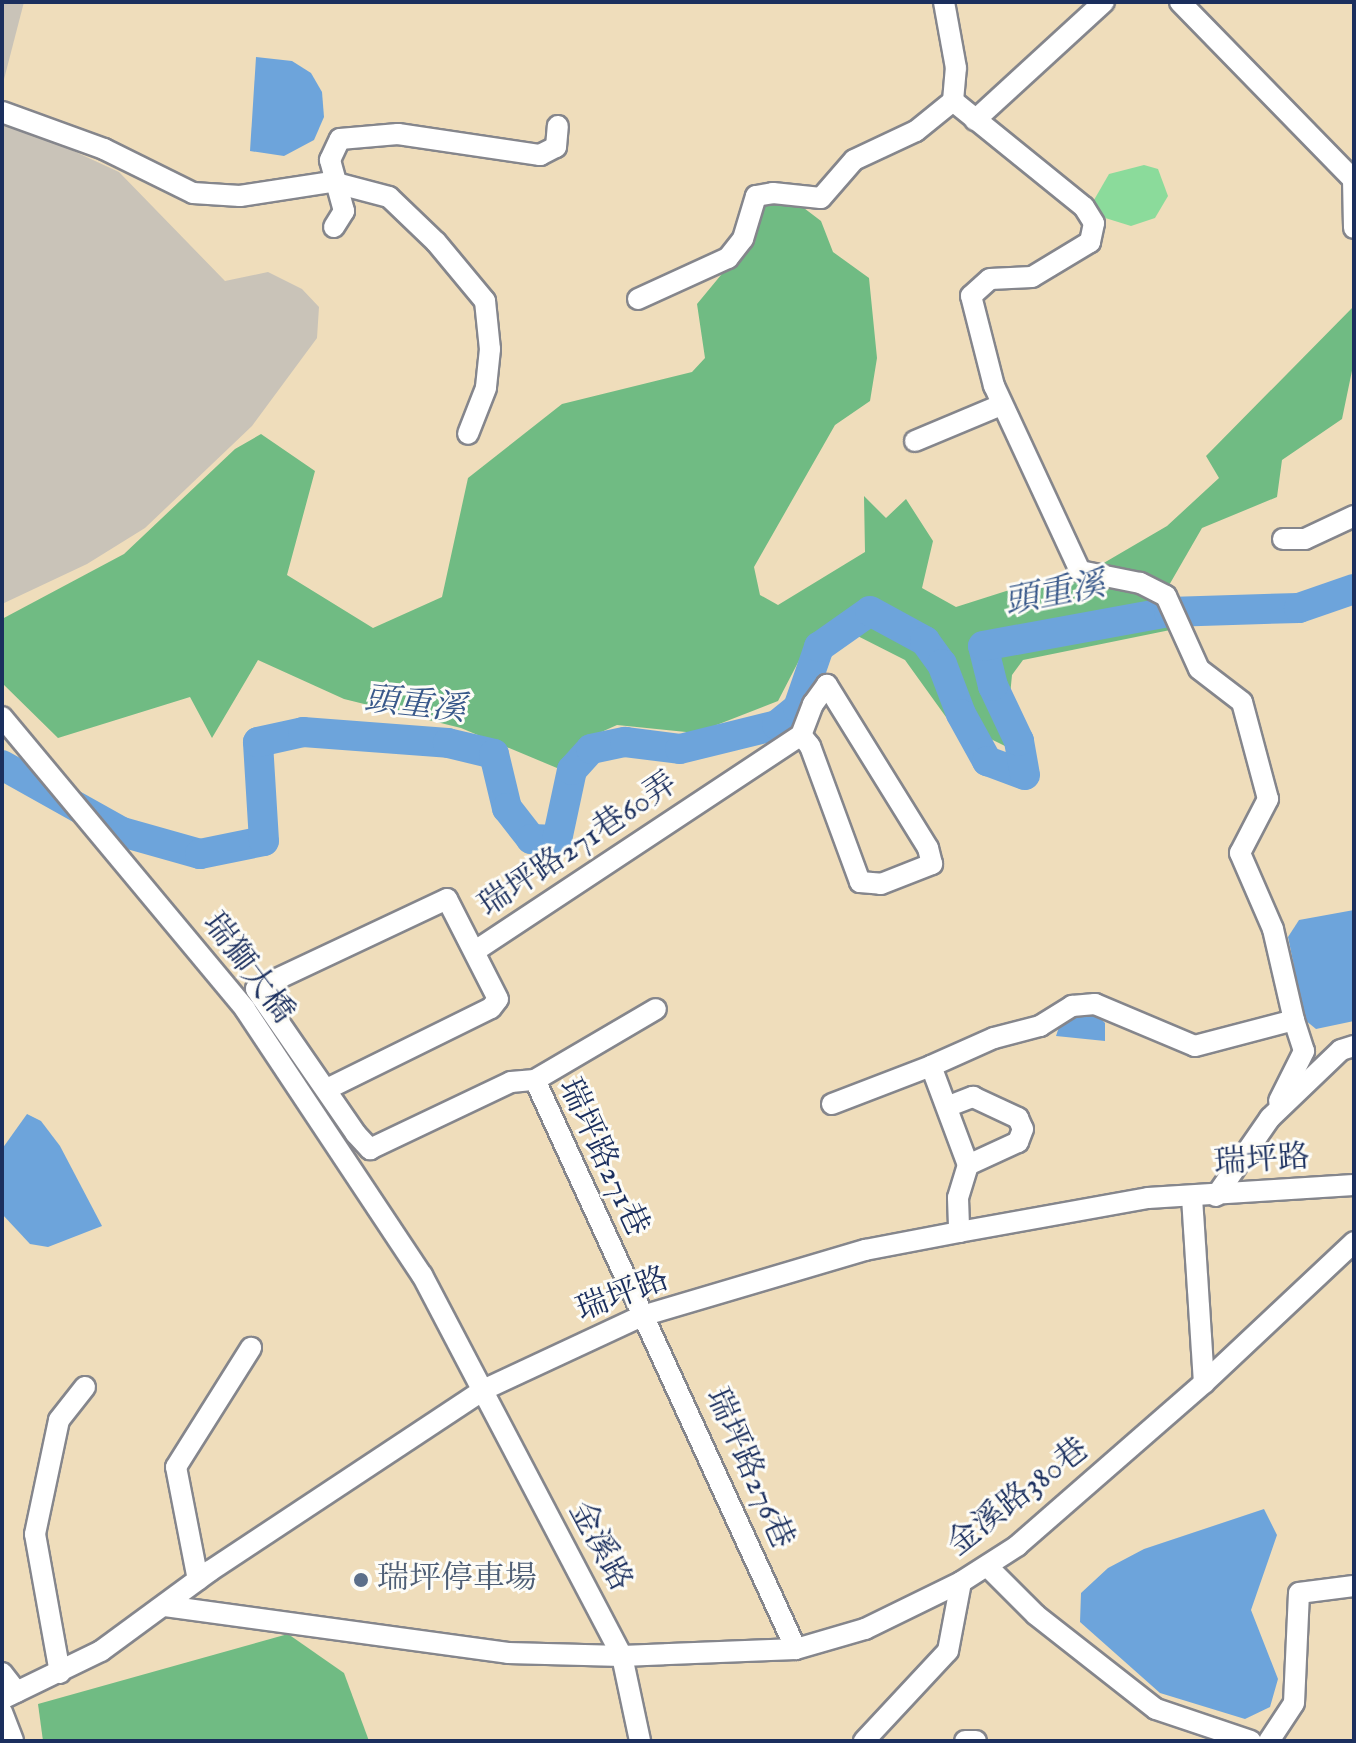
<!DOCTYPE html>
<meta charset="utf-8">
<style>
body{margin:0}
#map{position:relative;width:1356px;height:1743px;overflow:hidden;background:#efddbb;font-family:"IM FELL English","Noto Serif TC",serif}
div>[style]{position:absolute}
.industrial>*{inset:0;background:#c9c3b8}
.green>*{inset:0;background:#8bdb9b}
.forest>*{inset:0;background:#70bb83}
.water>*{inset:0;background:#6da4db}
.river>*{height:30px;margin:-15px;padding:0 15px;transform-origin:15px;border-radius:15px;background:#6da4db}
.roads{filter:drop-shadow(2px 0 #85868c) drop-shadow(-2px 0 #85868c) drop-shadow(0 2px #85868c) drop-shadow(0 -2px #85868c)}
.minor>*{height:20px;margin:-10px;padding:0 10px;transform-origin:10px;border-radius:10px;background:#fff}
.dots>*{width:22px;height:22px;translate:-50% -50%;box-sizing:border-box;border:4px solid #fdfcf7;border-radius:50%}
span{translate:-50% -50%;white-space:nowrap;text-align:center;line-height:1.15;-webkit-text-stroke:6px #fdfcf7;paint-order:stroke}
.street-label{font-size:32px;color:#1b2f5e}
.service-label{font-size:32px;color:#4e5e75}
.left{translate:0 -50%;text-align:left}
.water-label{font-size:34px;color:#38588a;font-style:italic}
.frame{position:absolute;inset:0;border:4px solid #1b2f5e;pointer-events:none}
</style>
<div id="map">
<div class="industrial">
<i style="clip-path:polygon(2px 2px,24px 2px,2px 87px)"></i>
<i style="clip-path:polygon(2px 118px,119px 172px,225px 281px,268px 272px,302px 289px,319px 307px,317px 338px,252px 426px,145px 528px,87px 564px,2px 604px)"></i>
</div>
<div class="green">
<i style="clip-path:polygon(1144px 165px,1158px 169px,1168px 196px,1155px 218px,1131px 226px,1102px 217px,1094px 200px,1109px 174px)"></i>
</div>
<div class="forest">
<i style="clip-path:polygon(764px 202px,796px 202px,821px 221px,833px 252px,869px 278px,877px 358px,870px 401px,835px 425px,754px 567px,760px 595px,778px 605px,865px 552px,864px 496px,886px 518px,906px 499px,933px 541px,922px 588px,956px 607px,1075px 569px,1149px 596px,1180px 628px,1023px 660px,1012px 675px,1005px 746px,946px 717px,905px 660px,832px 623px,806px 647px,778px 701px,696px 733px,617px 725px,581px 741px,557px 768px,461px 728px,344px 699px,258px 660px,212px 738px,190px 697px,58px 738px,2px 683px,2px 619px,124px 554px,235px 449px,261px 434px,315px 471px,287px 575px,373px 628px,442px 597px,468px 478px,562px 404px,692px 372px,705px 358px,697px 304px,740px 252px)"></i>
<i style="clip-path:polygon(1354px 306px,1354px 361px,1342px 419px,1282px 460px,1277px 497px,1202px 528px,1168px 587px,1102px 564px,1167px 526px,1219px 478px,1206px 456px)"></i>
<i style="clip-path:polygon(288px 1634px,344px 1673px,369px 1741px,43px 1741px,38px 1704px)"></i>
</div>
<div class="water">
<i style="clip-path:polygon(256px 57px,292px 61px,311px 73px,322px 92px,324px 117px,314px 140px,284px 156px,250px 151px)"></i>
<i style="clip-path:polygon(1354px 910px,1354px 1021px,1316px 1029px,1305px 1020px,1288px 937px,1299px 920px)"></i>
<i style="clip-path:polygon(1096px 1014px,1105px 1023px,1105px 1041px,1056px 1036px,1063px 1015px)"></i>
<i style="clip-path:polygon(27px 1114px,41px 1121px,60px 1146px,102px 1226px,48px 1247px,30px 1244px,2px 1214px,2px 1149px)"></i>
<i style="clip-path:polygon(1264px 1509px,1277px 1535px,1251px 1610px,1278px 1679px,1270px 1707px,1245px 1719px,1160px 1693px,1080px 1622px,1081px 1593px,1108px 1568px,1144px 1549px)"></i>
</div>
<div class="river">
<i style="left:2px;top:765px;width:137px;rotate:29.2deg"></i>
<i style="left:122px;top:832px;width:81px;rotate:15.8deg"></i>
<i style="left:200px;top:854px;width:65px;rotate:-11.5deg"></i>
<i style="left:264px;top:841px;width:99px;rotate:-93.5deg"></i>
<i style="left:258px;top:742px;width:46px;rotate:-12.5deg"></i>
<i style="left:303px;top:732px;width:145px;rotate:4.3deg"></i>
<i style="left:448px;top:743px;width:47px;rotate:13.4deg"></i>
<i style="left:494px;top:754px;width:56px;rotate:76.5deg"></i>
<i style="left:507px;top:808px;width:39px;rotate:52deg"></i>
<i style="left:531px;top:839px;width:26px;rotate:2deg"></i>
<i style="left:557px;top:840px;width:72px;rotate:-77.9deg"></i>
<i style="left:572px;top:770px;width:28px;rotate:-48deg"></i>
<i style="left:591px;top:749px;width:35px;rotate:-12deg"></i>
<i style="left:625px;top:742px;width:55px;rotate:7.3deg"></i>
<i style="left:680px;top:749px;width:100px;rotate:-13.9deg"></i>
<i style="left:777px;top:725px;width:27px;rotate:-39deg"></i>
<i style="left:798px;top:708px;width:65px;rotate:-71deg"></i>
<i style="left:819px;top:647px;width:62px;rotate:-35.2deg"></i>
<i style="left:870px;top:611px;width:63px;rotate:28.6deg"></i>
<i style="left:925px;top:641px;width:29px;rotate:54deg"></i>
<i style="left:942px;top:664px;width:53px;rotate:69.2deg"></i>
<i style="left:961px;top:714px;width:54px;rotate:61deg"></i>
<i style="left:987px;top:761px;width:40px;rotate:20.2deg"></i>
<i style="left:1025px;top:775px;width:35px;rotate:-100deg"></i>
<i style="left:1019px;top:741px;width:61px;rotate:-115.3deg"></i>
<i style="left:993px;top:686px;width:41px;rotate:-104deg"></i>
<i style="left:983px;top:646px;width:189px;rotate:-10.4deg"></i>
<i style="left:1169px;top:612px;width:130px;rotate:-1.8deg"></i>
<i style="left:1299px;top:608px;width:58px;rotate:-19.1deg"></i>
</div>
<div class="roads">
<div class="minor">
<i style="left:1180px;top:2px;width:248px;rotate:45.7deg"></i>
<i style="left:1353px;top:179px;width:49px;rotate:88.8deg"></i>
<i style="left:2px;top:112px;width:109px;rotate:19.9deg"></i>
<i style="left:104px;top:149px;width:99px;rotate:26.3deg"></i>
<i style="left:193px;top:193px;width:47px;rotate:3.7deg"></i>
<i style="left:240px;top:196px;width:93px;rotate:-8.7deg"></i>
<i style="left:332px;top:182px;width:59px;rotate:14.7deg"></i>
<i style="left:389px;top:197px;width:65px;rotate:43.8deg"></i>
<i style="left:436px;top:242px;width:77px;rotate:50.3deg"></i>
<i style="left:485px;top:301px;width:48px;rotate:84.1deg"></i>
<i style="left:490px;top:349px;width:39px;rotate:96deg"></i>
<i style="left:486px;top:388px;width:49px;rotate:111.4deg"></i>
<i style="left:975px;top:120px;width:175px;rotate:-42.5deg"></i>
<i style="left:334px;top:227px;width:19px;rotate:-58deg"></i>
<i style="left:344px;top:211px;width:53px;rotate:-105.4deg"></i>
<i style="left:330px;top:160px;width:23px;rotate:-65deg"></i>
<i style="left:340px;top:139px;width:58px;rotate:-4.9deg"></i>
<i style="left:398px;top:134px;width:144px;rotate:8.4deg"></i>
<i style="left:540px;top:155px;width:18px;rotate:-27deg"></i>
<i style="left:556px;top:147px;width:21px;rotate:-85deg"></i>
<i style="left:638px;top:299px;width:99px;rotate:-24.5deg"></i>
<i style="left:728px;top:258px;width:24px;rotate:-52deg"></i>
<i style="left:743px;top:239px;width:45px;rotate:-73.2deg"></i>
<i style="left:756px;top:196px;width:17px;rotate:-10deg"></i>
<i style="left:773px;top:193px;width:48px;rotate:5.9deg"></i>
<i style="left:821px;top:198px;width:50px;rotate:-49deg"></i>
<i style="left:854px;top:160px;width:68px;rotate:-25.1deg"></i>
<i style="left:916px;top:131px;width:48px;rotate:-39deg"></i>
<i style="left:915px;top:441px;width:93px;rotate:-22.7deg"></i>
<i style="left:1283px;top:539px;width:22px"></i>
<i style="left:1305px;top:539px;width:54px;rotate:-25.1deg"></i>
<i style="left:2px;top:717px;width:380px;rotate:50.2deg"></i>
<i style="left:245px;top:1009px;width:320px;rotate:56.4deg"></i>
<i style="left:422px;top:1275px;width:430px;rotate:62.3deg"></i>
<i style="left:622px;top:1656px;width:87px;rotate:78deg"></i>
<i style="left:475px;top:951px;width:391px;rotate:-33.5deg"></i>
<i style="left:801px;top:735px;width:14px;rotate:51deg"></i>
<i style="left:810px;top:746px;width:145px;rotate:69.8deg"></i>
<i style="left:860px;top:882px;width:21px;rotate:5deg"></i>
<i style="left:881px;top:884px;width:55px;rotate:-21.4deg"></i>
<i style="left:932px;top:864px;width:16px;rotate:-104deg"></i>
<i style="left:928px;top:848px;width:192px;rotate:-121.8deg"></i>
<i style="left:827px;top:685px;width:24px;rotate:126deg"></i>
<i style="left:813px;top:704px;width:33px;rotate:111deg"></i>
<i style="left:931px;top:1066px;width:69px;rotate:-24deg"></i>
<i style="left:994px;top:1038px;width:48px;rotate:-14.6deg"></i>
<i style="left:1040px;top:1026px;width:38px;rotate:-32deg"></i>
<i style="left:1072px;top:1006px;width:23px;rotate:-5deg"></i>
<i style="left:1095px;top:1004px;width:108px;rotate:22.8deg"></i>
<i style="left:1195px;top:1046px;width:102px;rotate:-14.7deg"></i>
<i style="left:1294px;top:1020px;width:93px;rotate:-103deg"></i>
<i style="left:1273px;top:929px;width:83px;rotate:-113.5deg"></i>
<i style="left:1240px;top:853px;width:61px;rotate:-62.6deg"></i>
<i style="left:1268px;top:799px;width:100px;rotate:-105deg"></i>
<i style="left:1242px;top:702px;width:54px;rotate:-142.5deg"></i>
<i style="left:1199px;top:669px;width:80px;rotate:-114.3deg"></i>
<i style="left:1166px;top:596px;width:29px;rotate:-153deg"></i>
<i style="left:1140px;top:583px;width:61px;rotate:-168.7deg"></i>
<i style="left:1080px;top:571px;width:204px;rotate:-114.9deg"></i>
<i style="left:994px;top:386px;width:93px;rotate:-104.3deg"></i>
<i style="left:971px;top:296px;width:25px;rotate:-42deg"></i>
<i style="left:990px;top:279px;width:42px;rotate:-2.7deg"></i>
<i style="left:1032px;top:277px;width:68px;rotate:-31.1deg"></i>
<i style="left:1090px;top:242px;width:19px;rotate:-78deg"></i>
<i style="left:1094px;top:223px;width:19px;rotate:-122deg"></i>
<i style="left:1084px;top:207px;width:169px;rotate:-141deg"></i>
<i style="left:953px;top:101px;width:33px;rotate:-85deg"></i>
<i style="left:956px;top:68px;width:67px;rotate:-100.3deg"></i>
<i style="left:535px;top:1080px;width:140px;rotate:-30.4deg"></i>
<i style="left:327px;top:1089px;width:183px;rotate:-26.3deg"></i>
<i style="left:491px;top:1008px;width:11px;rotate:-52deg"></i>
<i style="left:498px;top:999px;width:112px;rotate:-117deg"></i>
<i style="left:447px;top:899px;width:211px;rotate:154.8deg"></i>
<i style="left:256px;top:989px;width:176px;rotate:55.4deg"></i>
<i style="left:356px;top:1134px;width:21px;rotate:47deg"></i>
<i style="left:370px;top:1149px;width:156px;rotate:-25.4deg"></i>
<i style="left:511px;top:1082px;width:24px;rotate:-5deg"></i>
<i style="left:535px;top:1080px;width:626px;rotate:65.36deg"></i>
<i style="left:1279px;top:1101px;width:56px;rotate:-63.4deg"></i>
<i style="left:1304px;top:1051px;width:33px;rotate:-108deg"></i>
<i style="left:832px;top:1104px;width:106px;rotate:-21deg"></i>
<i style="left:931px;top:1066px;width:106px;rotate:69.5deg"></i>
<i style="left:968px;top:1165px;width:34px;rotate:107deg"></i>
<i style="left:958px;top:1198px;width:34px;rotate:88deg"></i>
<i style="left:949px;top:1106px;width:26px;rotate:-21deg"></i>
<i style="left:973px;top:1097px;width:50px;rotate:25deg"></i>
<i style="left:1018px;top:1118px;width:12px;rotate:66deg"></i>
<i style="left:1023px;top:1129px;width:14px;rotate:111deg"></i>
<i style="left:1018px;top:1142px;width:55px;rotate:155.3deg"></i>
<i style="left:1216px;top:1196px;width:95px;rotate:-55.3deg"></i>
<i style="left:1270px;top:1118px;width:98px;rotate:-43.8deg"></i>
<i style="left:1341px;top:1050px;width:14px;rotate:-17deg"></i>
<i style="left:1204px;top:1383px;width:206px;rotate:-43.2deg"></i>
<i style="left:987px;top:1566px;width:69px;rotate:45deg"></i>
<i style="left:1036px;top:1615px;width:152px;rotate:38.1deg"></i>
<i style="left:1156px;top:1709px;width:100px;rotate:18.6deg"></i>
<i style="left:198px;top:1580px;width:115px;rotate:-101deg"></i>
<i style="left:176px;top:1467px;width:141px;rotate:-57.8deg"></i>
<i style="left:165px;top:1606px;width:346px;rotate:7.8deg"></i>
<i style="left:508px;top:1653px;width:114px;rotate:1.5deg"></i>
<i style="left:622px;top:1656px;width:174px;rotate:-2.3deg"></i>
<i style="left:796px;top:1649px;width:72px;rotate:-16.2deg"></i>
<i style="left:865px;top:1629px;width:107px;rotate:-26.1deg"></i>
<i style="left:961px;top:1582px;width:67px;rotate:-32.7deg"></i>
<i style="left:1017px;top:1546px;width:248px;rotate:-41.1deg"></i>
<i style="left:1204px;top:1383px;width:185px;rotate:-93.7deg"></i>
<i style="left:2px;top:1673px;width:24px;rotate:52deg"></i>
<i style="left:60px;top:1673px;width:141px;rotate:-100.2deg"></i>
<i style="left:35px;top:1534px;width:116px;rotate:-78.1deg"></i>
<i style="left:59px;top:1420px;width:42px;rotate:-51.8deg"></i>
<i style="left:2px;top:1699px;width:110px;rotate:-25.9deg"></i>
<i style="left:101px;top:1651px;width:135px;rotate:-36.3deg"></i>
<i style="left:210px;top:1571px;width:328px;rotate:-33.5deg"></i>
<i style="left:483px;top:1390px;width:175px;rotate:-25deg"></i>
<i style="left:642px;top:1316px;width:233px;rotate:-16.5deg"></i>
<i style="left:865px;top:1250px;width:96px;rotate:-10.8deg"></i>
<i style="left:959px;top:1232px;width:192px;rotate:-10.2deg"></i>
<i style="left:1148px;top:1198px;width:206px;rotate:-3.6deg"></i>
<i style="left:2px;top:1712px;width:31px;rotate:69deg"></i>
<i style="left:864px;top:1741px;width:123px;rotate:-47deg"></i>
<i style="left:948px;top:1651px;width:70px;rotate:-79.3deg"></i>
<i style="left:965px;top:1741px;width:11px"></i>
<i style="left:1269px;top:1741px;width:45px;rotate:-56.7deg"></i>
<i style="left:1294px;top:1703px;width:110px;rotate:-87.4deg"></i>
<i style="left:1299px;top:1593px;width:55px;rotate:-7.3deg"></i>
</div>
</div>
<div class="dots">
<i style="left:361px;top:1580px;background:#5c6f8a"></i>
</div>
<div class="street-label">
<span style="left:579px;top:846px;rotate:-34deg">瑞坪路271巷60弄</span>
<span style="left:247px;top:969px;rotate:53deg">瑞獅大橋</span>
<span style="left:602px;top:1158px;rotate:65deg">瑞坪路271巷</span>
<span style="left:1262px;top:1162px;rotate:-4deg">瑞坪路</span>
<span style="left:623px;top:1296px;rotate:-21deg">瑞坪路</span>
<span style="left:748px;top:1469px;rotate:66deg">瑞坪路276巷</span>
<span style="left:1019px;top:1498px;rotate:-38deg">金溪路380巷</span>
<span style="left:599px;top:1547px;rotate:62deg">金溪路</span>
</div>
<div class="service-label">
<span class="left" style="left:377px;top:1580px">瑞坪停車場</span>
</div>
<div class="water-label">
<span style="left:1055px;top:594px;rotate:-11deg">頭重溪</span>
<span style="left:415px;top:705px;rotate:6deg">頭重溪</span>
</div>
<div class="frame"></div>
</div>
